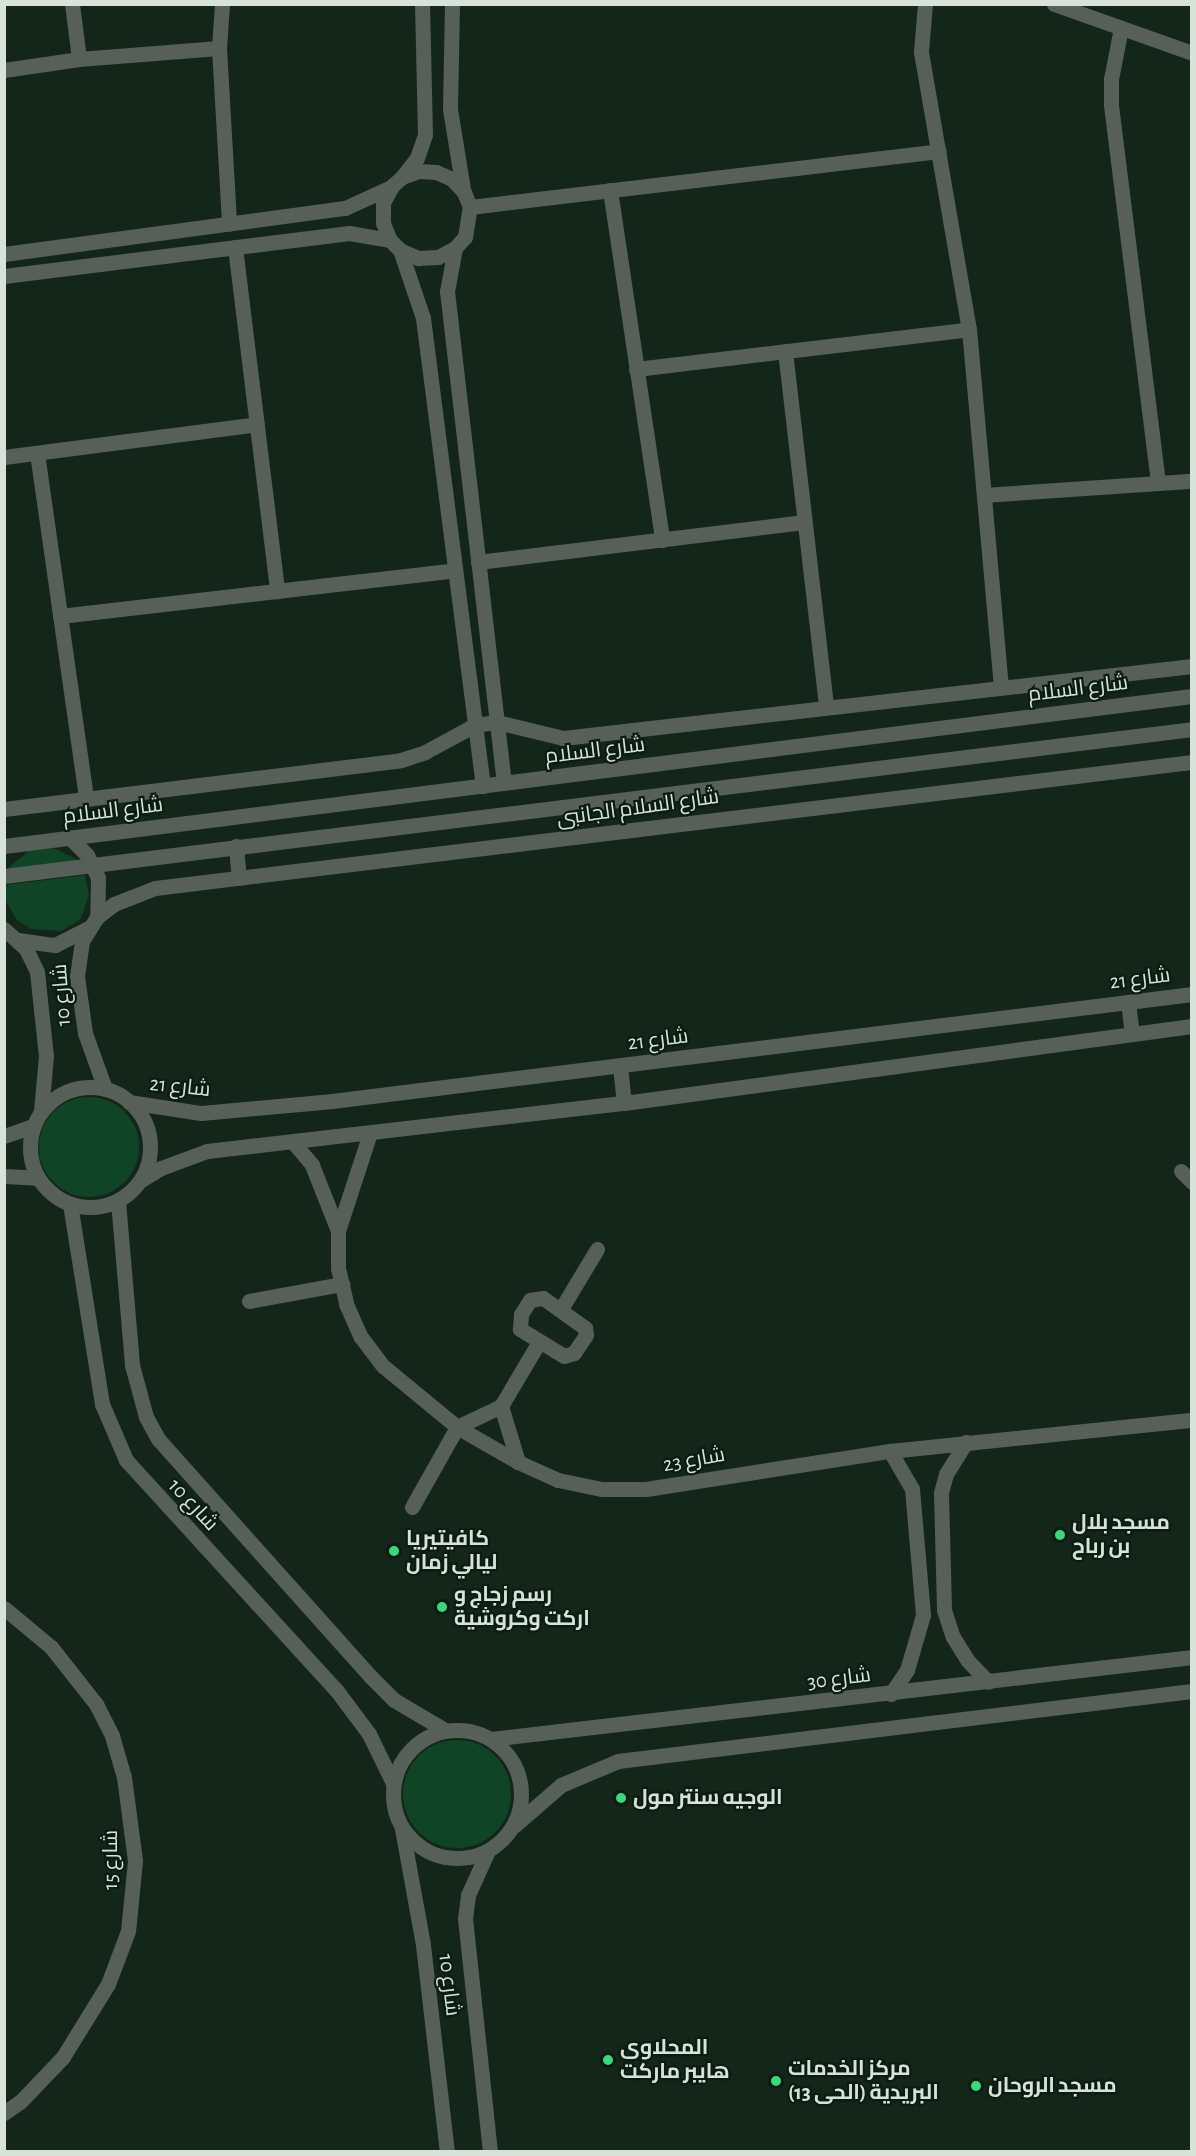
<!DOCTYPE html>
<meta charset="utf-8">
<style>
body{margin:0}
#map{position:relative;width:1196px;height:2156px;overflow:hidden;background:#14261a;font-family:"Alegreya Sans",Cairo,sans-serif}
div>[style]{position:absolute}
.green>*{inset:0;background:#0f4426}
.round{border-radius:50%}
.street>*{height:15px;margin:-7.5px;padding:0 7.5px;transform-origin:7.5px;border-radius:7.5px;background:#575f59}
.street>.ring{margin:-7.5px;padding:0;box-sizing:content-box;background:none;border:15px solid #575f59;border-radius:50%}
.dots>*{width:16px;height:16px;translate:-50% -50%;box-sizing:border-box;border:3px solid #0b1c11;border-radius:50%}
span{translate:-50% -50%;white-space:nowrap;text-align:center;line-height:1.15;-webkit-text-stroke:4.5px #0b1c11;paint-order:stroke}
.street-label{font-size:21px;color:#d7e2d9}
.poi-label{font-size:21px;color:#d7e2d9;font-weight:700}
.left{translate:0 -50%;text-align:left}
.frame{position:absolute;inset:0;border:6px solid #d7e2d9;pointer-events:none}
</style>
<div id="map">
<div class="green">
<i style="clip-path:polygon(53px 848px,78px 860px,7px 869px,30px 850px)"></i>
<i style="clip-path:polygon(85px 875px,89px 896px,80px 920px,61px 931px,31px 929px,17px 920px,5px 900px,6px 885px)"></i>
<i class="round" style="left:39px;top:1097px;width:100px;height:100px"></i>
<i class="round" style="left:403px;top:1740px;width:108px;height:108px"></i>
</div>
<div class="street">
<i style="left:72px;top:4px;width:55px;rotate:82.7deg"></i>
<i style="left:222px;top:4px;width:44px;rotate:93.9deg"></i>
<i style="left:219px;top:48px;width:176px;rotate:86.7deg"></i>
<i style="left:452px;top:4px;width:105px;rotate:91.1deg"></i>
<i style="left:450px;top:109px;width:81px;rotate:80.8deg"></i>
<i style="left:925px;top:4px;width:48px;rotate:94.8deg"></i>
<i style="left:921px;top:52px;width:281px;rotate:80.2deg"></i>
<i style="left:969px;top:329px;width:360px;rotate:84.9deg"></i>
<i style="left:1054px;top:4px;width:146px;rotate:19.5deg"></i>
<i style="left:1121px;top:28px;width:52px;rotate:101.1deg"></i>
<i style="left:1111px;top:79px;width:26px;rotate:90deg"></i>
<i style="left:1111px;top:105px;width:381px;rotate:82.9deg"></i>
<i style="left:4px;top:70px;width:76px;rotate:-8.3deg"></i>
<i style="left:79px;top:59px;width:140px;rotate:-4.5deg"></i>
<i style="left:402px;top:177px;width:24px;rotate:-52deg"></i>
<i style="left:417px;top:158px;width:24px;rotate:-71deg"></i>
<i style="left:425px;top:135px;width:131px;rotate:-91.3deg"></i>
<i style="left:610px;top:190px;width:354px;rotate:81.5deg"></i>
<i style="left:470px;top:207px;width:472px;rotate:-6.8deg"></i>
<i style="left:235px;top:247px;width:347px;rotate:83deg"></i>
<i style="left:455px;top:248px;width:44px;rotate:100.5deg"></i>
<i style="left:447px;top:291px;width:495px;rotate:83.4deg"></i>
<i style="left:400px;top:250px;width:72px;rotate:71.3deg"></i>
<i style="left:423px;top:318px;width:472px;rotate:82.7deg"></i>
<i style="left:4px;top:254px;width:344px;rotate:-7.7deg"></i>
<i style="left:345px;top:208px;width:48px;rotate:-24.4deg"></i>
<i style="left:4px;top:276px;width:348px;rotate:-7.1deg"></i>
<i style="left:349px;top:233px;width:42px;rotate:9.7deg"></i>
<i style="left:390px;top:240px;width:14px;rotate:45deg"></i>
<i style="left:400px;top:250px;width:20px;rotate:24deg"></i>
<i style="left:418px;top:258px;width:20px;rotate:-3deg"></i>
<i style="left:438px;top:257px;width:19px;rotate:-28deg"></i>
<i style="left:455px;top:248px;width:15px;rotate:-48deg"></i>
<i style="left:465px;top:237px;width:30px;rotate:-81deg"></i>
<i style="left:470px;top:207px;width:16px;rotate:-112deg"></i>
<i style="left:464px;top:192px;width:18px;rotate:-133deg"></i>
<i style="left:452px;top:179px;width:17px;rotate:-156deg"></i>
<i style="left:436px;top:172px;width:17px;rotate:-177deg"></i>
<i style="left:419px;top:171px;width:18px;rotate:161deg"></i>
<i style="left:402px;top:177px;width:13px;rotate:138deg"></i>
<i style="left:392px;top:186px;width:19px;rotate:118deg"></i>
<i style="left:383px;top:203px;width:20px;rotate:90deg"></i>
<i style="left:383px;top:223px;width:18px;rotate:68deg"></i>
<i style="left:785px;top:351px;width:359px;rotate:83.4deg"></i>
<i style="left:636px;top:369px;width:335px;rotate:-6.8deg"></i>
<i style="left:37px;top:453px;width:349px;rotate:81.9deg"></i>
<i style="left:4px;top:457px;width:255px;rotate:-7.4deg"></i>
<i style="left:984px;top:495px;width:208px;rotate:-3.9deg"></i>
<i style="left:478px;top:562px;width:328px;rotate:-7deg"></i>
<i style="left:60px;top:616px;width:398px;rotate:-6.6deg"></i>
<i style="left:4px;top:809px;width:400px;rotate:-7deg"></i>
<i style="left:401px;top:760px;width:25px;rotate:-18deg"></i>
<i style="left:425px;top:752px;width:57px;rotate:-28.4deg"></i>
<i style="left:475px;top:725px;width:22px;rotate:-8deg"></i>
<i style="left:497px;top:722px;width:68px;rotate:13.6deg"></i>
<i style="left:563px;top:738px;width:633px;rotate:-6.53deg"></i>
<i style="left:69px;top:837px;width:25px;rotate:45deg"></i>
<i style="left:87px;top:855px;width:25px;rotate:64deg"></i>
<i style="left:98px;top:878px;width:39px;rotate:91deg"></i>
<i style="left:97px;top:917px;width:28px;rotate:122deg"></i>
<i style="left:82px;top:941px;width:35px;rotate:98deg"></i>
<i style="left:77px;top:976px;width:58px;rotate:82deg"></i>
<i style="left:85px;top:1033px;width:59px;rotate:70.3deg"></i>
<i style="left:4px;top:846px;width:1197px;rotate:-7.2deg"></i>
<i style="left:236px;top:846px;width:32px;rotate:85deg"></i>
<i style="left:4px;top:876px;width:1197px;rotate:-7.05deg"></i>
<i style="left:97px;top:917px;width:21px;rotate:-37deg"></i>
<i style="left:114px;top:904px;width:44px;rotate:-21.3deg"></i>
<i style="left:155px;top:888px;width:1045px;rotate:-6.93deg"></i>
<i style="left:4px;top:929px;width:30px;rotate:42deg"></i>
<i style="left:26px;top:949px;width:25px;rotate:64deg"></i>
<i style="left:37px;top:972px;width:84px;rotate:83.9deg"></i>
<i style="left:46px;top:1056px;width:55px;rotate:95.2deg"></i>
<i style="left:18px;top:940px;width:37px;rotate:8deg"></i>
<i style="left:55px;top:945px;width:37px;rotate:-27deg"></i>
<i style="left:1128px;top:1002px;width:32px;rotate:83deg"></i>
<i style="left:620px;top:1066px;width:37px;rotate:84deg"></i>
<i class="ring" style="left:30px;top:1087px;width:105px;height:105px"></i>
<i style="left:129px;top:1102px;width:73px;rotate:8.7deg"></i>
<i style="left:201px;top:1113px;width:132px;rotate:-5.2deg"></i>
<i style="left:332px;top:1101px;width:867px;rotate:-7.09deg"></i>
<i style="left:370px;top:1133px;width:103px;rotate:108.1deg"></i>
<i style="left:338px;top:1231px;width:37px;rotate:90deg"></i>
<i style="left:338px;top:1268px;width:37px;rotate:77deg"></i>
<i style="left:346px;top:1304px;width:36px;rotate:66deg"></i>
<i style="left:361px;top:1337px;width:36px;rotate:53deg"></i>
<i style="left:383px;top:1366px;width:96px;rotate:39.5deg"></i>
<i style="left:457px;top:1427px;width:70px;rotate:29.8deg"></i>
<i style="left:518px;top:1462px;width:44px;rotate:24.2deg"></i>
<i style="left:558px;top:1480px;width:45px;rotate:11.6deg"></i>
<i style="left:602px;top:1489px;width:44px"></i>
<i style="left:646px;top:1489px;width:247px;rotate:-8.9deg"></i>
<i style="left:890px;top:1451px;width:304px;rotate:-5.9deg"></i>
<i style="left:4px;top:1136px;width:31px;rotate:-19deg"></i>
<i style="left:293px;top:1142px;width:30px;rotate:50deg"></i>
<i style="left:312px;top:1165px;width:71px;rotate:68.5deg"></i>
<i style="left:1181px;top:1171px;width:16px;rotate:45deg"></i>
<i style="left:4px;top:1176px;width:34px;rotate:3deg"></i>
<i style="left:141px;top:1180px;width:23px;rotate:-31deg"></i>
<i style="left:161px;top:1168px;width:49px;rotate:-20.3deg"></i>
<i style="left:207px;top:1151px;width:420px;rotate:-6.6deg"></i>
<i style="left:624px;top:1103px;width:573px;rotate:-7.72deg"></i>
<i style="left:118px;top:1201px;width:165px;rotate:85.1deg"></i>
<i style="left:132px;top:1365px;width:54px;rotate:74.9deg"></i>
<i style="left:146px;top:1417px;width:26px;rotate:61deg"></i>
<i style="left:159px;top:1440px;width:319px;rotate:48.2deg"></i>
<i style="left:372px;top:1678px;width:31px;rotate:45deg"></i>
<i style="left:394px;top:1700px;width:59px;rotate:30.5deg"></i>
<i style="left:70px;top:1204px;width:203px;rotate:80.9deg"></i>
<i style="left:102px;top:1404px;width:61px;rotate:66.8deg"></i>
<i style="left:126px;top:1460px;width:313px;rotate:47.6deg"></i>
<i style="left:337px;top:1691px;width:54px;rotate:53.3deg"></i>
<i style="left:369px;top:1734px;width:55px;rotate:63.9deg"></i>
<i style="left:543px;top:1298px;width:52px;rotate:35.5deg"></i>
<i style="left:585px;top:1328px;width:7px;rotate:82deg"></i>
<i style="left:586px;top:1335px;width:22px;rotate:124deg"></i>
<i style="left:574px;top:1353px;width:10px;rotate:163deg"></i>
<i style="left:564px;top:1356px;width:52px;rotate:-148.5deg"></i>
<i style="left:520px;top:1329px;width:15px;rotate:-86deg"></i>
<i style="left:521px;top:1314px;width:17px;rotate:-57deg"></i>
<i style="left:530px;top:1300px;width:13px;rotate:-9deg"></i>
<i style="left:249px;top:1301px;width:95px;rotate:-10.4deg"></i>
<i style="left:561px;top:1309px;width:70px;rotate:-59deg"></i>
<i style="left:501px;top:1406px;width:59px;rotate:73.1deg"></i>
<i style="left:966px;top:1442px;width:38px;rotate:122deg"></i>
<i style="left:946px;top:1474px;width:20px;rotate:105deg"></i>
<i style="left:941px;top:1493px;width:117px;rotate:88.5deg"></i>
<i style="left:944px;top:1610px;width:28px;rotate:72deg"></i>
<i style="left:953px;top:1637px;width:28px;rotate:58deg"></i>
<i style="left:968px;top:1661px;width:29px;rotate:46deg"></i>
<i style="left:890px;top:1451px;width:44px;rotate:59.9deg"></i>
<i style="left:912px;top:1489px;width:126px;rotate:85deg"></i>
<i style="left:923px;top:1615px;width:57px;rotate:106.2deg"></i>
<i style="left:907px;top:1670px;width:29px;rotate:124deg"></i>
<i style="left:412px;top:1507px;width:92px;rotate:-60.6deg"></i>
<i style="left:457px;top:1427px;width:49px;rotate:-25.5deg"></i>
<i style="left:501px;top:1406px;width:74px;rotate:-59.3deg"></i>
<i style="left:4px;top:1608px;width:61px;rotate:39.7deg"></i>
<i style="left:51px;top:1647px;width:73px;rotate:51.7deg"></i>
<i style="left:96px;top:1704px;width:36px;rotate:63deg"></i>
<i style="left:112px;top:1736px;width:43px;rotate:73.7deg"></i>
<i style="left:124px;top:1777px;width:85px;rotate:82.5deg"></i>
<i style="left:135px;top:1861px;width:70px;rotate:95.7deg"></i>
<i style="left:128px;top:1931px;width:57px;rotate:110.7deg"></i>
<i style="left:108px;top:1984px;width:86px;rotate:121.7deg"></i>
<i style="left:63px;top:2057px;width:61px;rotate:133.7deg"></i>
<i style="left:21px;top:2101px;width:21px;rotate:145deg"></i>
<i class="ring" style="left:393px;top:1730px;width:113px;height:113px"></i>
<i style="left:491px;top:1739px;width:706px;rotate:-6.67deg"></i>
<i style="left:515px;top:1825px;width:61px;rotate:-41deg"></i>
<i style="left:561px;top:1785px;width:62px;rotate:-22.8deg"></i>
<i style="left:618px;top:1761px;width:578px;rotate:-6.95deg"></i>
<i style="left:402px;top:1829px;width:118px;rotate:79.7deg"></i>
<i style="left:423px;top:1945px;width:208px;rotate:83.4deg"></i>
<i style="left:487px;top:1853px;width:46px;rotate:114.3deg"></i>
<i style="left:468px;top:1895px;width:23px;rotate:97deg"></i>
<i style="left:465px;top:1918px;width:235px;rotate:83.9deg"></i>
</div>
<div class="dots">
<i style="left:1060px;top:1535px;background:#39d87f"></i>
<i style="left:394px;top:1551px;background:#39d87f"></i>
<i style="left:442px;top:1607px;background:#39d87f"></i>
<i style="left:621px;top:1798px;background:#39d87f"></i>
<i style="left:608px;top:2060px;background:#39d87f"></i>
<i style="left:776px;top:2081px;background:#39d87f"></i>
<i style="left:976px;top:2086px;background:#39d87f"></i>
</div>
<div class="street-label">
<span style="left:1078px;top:689px;rotate:-7deg">شارع السلام</span>
<span style="left:595px;top:751px;rotate:-7deg">شارع السلام</span>
<span style="left:638px;top:808px;rotate:-8deg">شارع السلام الجانبى</span>
<span style="left:113px;top:811px;rotate:-7deg">شارع السلام</span>
<span style="left:1140px;top:979px;rotate:-7deg">شارع 21</span>
<span style="left:62px;top:995px;rotate:-94deg">شارع 10</span>
<span style="left:658px;top:1040px;rotate:-7deg">شارع 21</span>
<span style="left:180px;top:1087px;rotate:6deg">شارع 21</span>
<span style="left:694px;top:1460px;rotate:-10deg">شارع 23</span>
<span style="left:193px;top:1505px;rotate:47deg">شارع 10</span>
<span style="left:839px;top:1679px;rotate:-7deg">شارع 30</span>
<span style="left:111px;top:1860px;rotate:-90deg">شارع 15</span>
<span style="left:449px;top:1985px;rotate:83deg">شارع 10</span>
</div>
<div class="poi-label">
<span class="left" style="left:1072px;top:1535px">مسجد بلال<br>بن رباح</span>
<span class="left" style="left:406px;top:1551px">كافيتيريا<br>ليالي زمان</span>
<span class="left" style="left:454px;top:1607px">رسم زجاج و<br>اركت وكروشية</span>
<span class="left" style="left:633px;top:1798px">الوجيه سنتر مول</span>
<span class="left" style="left:620px;top:2060px">المحلاوى<br>هايبر ماركت</span>
<span class="left" style="left:788px;top:2081px">مركز الخدمات<br>البريدية (الحى 13)</span>
<span class="left" style="left:988px;top:2086px">مسجد الروحان</span>
</div>
<div class="frame"></div>
</div>
